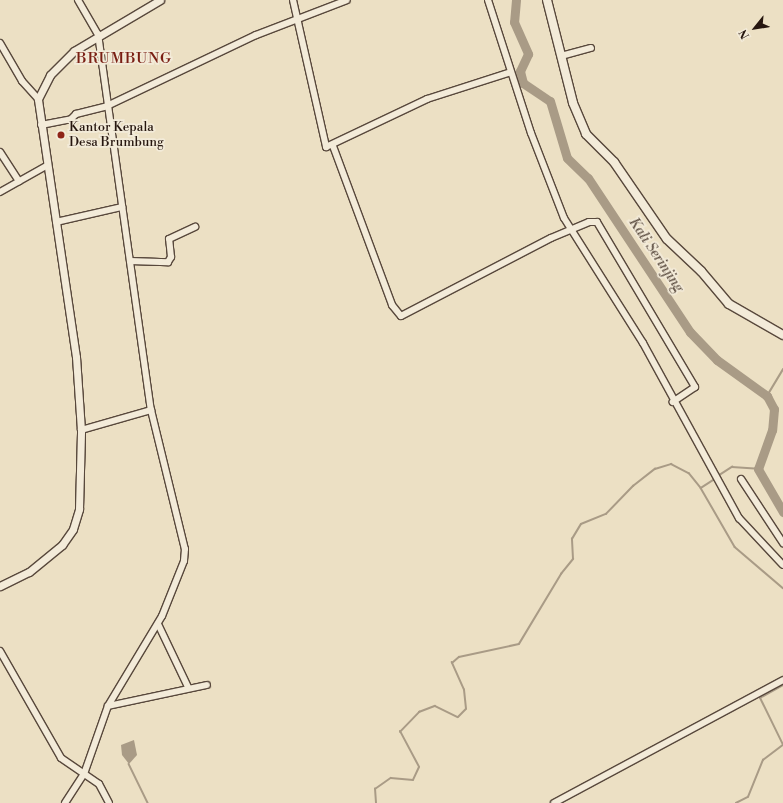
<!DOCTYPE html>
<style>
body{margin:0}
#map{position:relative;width:783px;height:803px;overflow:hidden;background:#ece0c4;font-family:"Libre Bodoni",serif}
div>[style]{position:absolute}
.water>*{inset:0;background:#a99b86}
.stream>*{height:1.5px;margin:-0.75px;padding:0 0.75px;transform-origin:0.75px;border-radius:0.75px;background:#a99b86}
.river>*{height:9px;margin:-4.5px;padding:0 4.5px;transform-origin:4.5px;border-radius:4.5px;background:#a99b86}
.roads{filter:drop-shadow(1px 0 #58483c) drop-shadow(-1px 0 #58483c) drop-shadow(0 1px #58483c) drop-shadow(0 -1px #58483c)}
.minor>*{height:6px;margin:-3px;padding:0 3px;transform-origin:3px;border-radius:3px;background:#f3ebd9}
.tertiary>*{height:7px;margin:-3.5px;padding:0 3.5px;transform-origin:3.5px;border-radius:3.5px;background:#f3ebd9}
.secondary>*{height:8px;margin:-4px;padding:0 4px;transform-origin:4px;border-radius:4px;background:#f3ebd9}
.dots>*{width:11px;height:11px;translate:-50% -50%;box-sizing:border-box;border:2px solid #f3ebd9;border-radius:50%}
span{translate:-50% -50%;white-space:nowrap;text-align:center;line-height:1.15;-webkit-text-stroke:3.5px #f3ebd9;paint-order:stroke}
.poi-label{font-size:13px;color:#26160f}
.left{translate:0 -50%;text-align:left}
.water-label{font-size:14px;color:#5a4b3f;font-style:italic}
.quarter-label{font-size:15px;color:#7a1f14;letter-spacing:1px}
.north{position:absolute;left:735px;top:8px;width:40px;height:40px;-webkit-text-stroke:3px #f3ebd9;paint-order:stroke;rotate:240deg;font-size:11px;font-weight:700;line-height:16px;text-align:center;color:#26160f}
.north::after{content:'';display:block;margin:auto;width:14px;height:18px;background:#26160f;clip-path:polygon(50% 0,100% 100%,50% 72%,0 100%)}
</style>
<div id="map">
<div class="water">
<i style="clip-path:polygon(134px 740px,137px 755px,129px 764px,122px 755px,121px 745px)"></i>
</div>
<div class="stream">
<i style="left:767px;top:396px;width:31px;rotate:-59deg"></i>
<i style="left:718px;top:476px;width:17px;rotate:-33deg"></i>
<i style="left:732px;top:467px;width:26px;rotate:4deg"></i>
<i style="left:701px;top:488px;width:68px;rotate:60deg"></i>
<i style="left:735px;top:547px;width:63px;rotate:40.5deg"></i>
<i style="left:129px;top:764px;width:43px;rotate:64deg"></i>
<i style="left:376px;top:803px;width:14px;rotate:-94deg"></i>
<i style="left:375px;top:789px;width:19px;rotate:-35deg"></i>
<i style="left:391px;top:778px;width:22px;rotate:5deg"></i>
<i style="left:413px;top:780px;width:14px;rotate:-65deg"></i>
<i style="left:419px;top:767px;width:40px;rotate:-118deg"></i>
<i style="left:400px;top:732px;width:28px;rotate:-46deg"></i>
<i style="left:419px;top:712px;width:17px;rotate:-21deg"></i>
<i style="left:435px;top:706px;width:25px;rotate:26deg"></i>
<i style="left:458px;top:717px;width:11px;rotate:-45deg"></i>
<i style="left:466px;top:709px;width:19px;rotate:-96deg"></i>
<i style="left:464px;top:690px;width:30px;rotate:-114deg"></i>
<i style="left:452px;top:663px;width:9px;rotate:-41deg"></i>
<i style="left:459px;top:657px;width:61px;rotate:-12.2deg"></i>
<i style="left:519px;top:644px;width:82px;rotate:-59deg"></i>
<i style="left:561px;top:574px;width:19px;rotate:-51deg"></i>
<i style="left:573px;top:559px;width:20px;rotate:-93deg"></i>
<i style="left:572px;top:539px;width:17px;rotate:-59deg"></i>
<i style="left:581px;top:524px;width:27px;rotate:-22deg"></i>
<i style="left:606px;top:514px;width:39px;rotate:-46deg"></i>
<i style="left:633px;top:486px;width:28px;rotate:-38deg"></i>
<i style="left:655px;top:469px;width:17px;rotate:-17deg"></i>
<i style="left:671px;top:464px;width:20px;rotate:27deg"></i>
<i style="left:689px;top:473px;width:19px;rotate:51deg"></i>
<i style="left:701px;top:488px;width:17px;rotate:-33deg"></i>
<i style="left:736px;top:803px;width:13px;rotate:-27deg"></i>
<i style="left:748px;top:797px;width:40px;rotate:-68deg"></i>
<i style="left:763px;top:760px;width:25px;rotate:-37deg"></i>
<i style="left:783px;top:745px;width:52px;rotate:-116.1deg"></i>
<i style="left:760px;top:698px;width:26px;rotate:-29deg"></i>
</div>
<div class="river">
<i style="left:516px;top:0;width:22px;rotate:95deg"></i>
<i style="left:514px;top:22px;width:35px;rotate:66deg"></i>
<i style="left:528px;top:54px;width:19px;rotate:115deg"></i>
<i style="left:520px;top:71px;width:12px;rotate:76deg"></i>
<i style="left:523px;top:83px;width:32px;rotate:34deg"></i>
<i style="left:550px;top:101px;width:59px;rotate:73.4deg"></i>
<i style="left:567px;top:158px;width:29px;rotate:44deg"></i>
<i style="left:588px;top:178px;width:185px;rotate:56.5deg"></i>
<i style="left:690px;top:332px;width:39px;rotate:46deg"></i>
<i style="left:717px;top:360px;width:62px;rotate:35.8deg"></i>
<i style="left:767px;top:396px;width:15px;rotate:62deg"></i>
<i style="left:774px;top:409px;width:21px;rotate:95deg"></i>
<i style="left:772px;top:430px;width:41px;rotate:109.7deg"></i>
<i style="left:758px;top:469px;width:50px;rotate:59.8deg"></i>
</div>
<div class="roads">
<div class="minor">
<i style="left:78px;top:0;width:39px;rotate:60deg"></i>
<i style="left:98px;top:34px;width:380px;rotate:82deg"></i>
<i style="left:151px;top:410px;width:143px;rotate:76.3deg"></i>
<i style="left:185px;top:549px;width:12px;rotate:95deg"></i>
<i style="left:184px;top:561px;width:59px;rotate:111.8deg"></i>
<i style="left:162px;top:616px;width:105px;rotate:121deg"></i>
<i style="left:293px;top:0;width:151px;rotate:77.3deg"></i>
<i style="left:326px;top:147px;width:112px;rotate:-25.4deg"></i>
<i style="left:427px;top:99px;width:88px;rotate:-17.8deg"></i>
<i style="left:488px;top:0;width:140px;rotate:72.1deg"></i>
<i style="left:531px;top:133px;width:91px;rotate:68.8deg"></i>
<i style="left:564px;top:218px;width:148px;rotate:57.7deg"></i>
<i style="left:643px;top:343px;width:200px;rotate:61.3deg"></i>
<i style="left:739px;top:518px;width:64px;rotate:46.9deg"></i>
<i style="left:0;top:43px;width:44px;rotate:59.9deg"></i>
<i style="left:22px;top:81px;width:24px;rotate:48deg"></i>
<i style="left:561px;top:56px;width:31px;rotate:-15deg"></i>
<i style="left:41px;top:125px;width:31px;rotate:-11deg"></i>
<i style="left:71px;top:119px;width:7px;rotate:-45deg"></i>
<i style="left:76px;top:114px;width:32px;rotate:-14deg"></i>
<i style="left:107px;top:106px;width:165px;rotate:-25.5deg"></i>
<i style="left:256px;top:35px;width:97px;rotate:-21deg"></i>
<i style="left:333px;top:146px;width:170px;rotate:69.6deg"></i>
<i style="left:392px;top:305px;width:14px;rotate:51deg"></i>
<i style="left:401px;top:316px;width:169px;rotate:-27.5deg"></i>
<i style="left:551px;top:238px;width:41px;rotate:-22.8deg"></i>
<i style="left:589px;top:222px;width:8px"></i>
<i style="left:597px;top:222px;width:192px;rotate:59.3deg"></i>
<i style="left:695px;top:387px;width:27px;rotate:146deg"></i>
<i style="left:0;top:152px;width:35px;rotate:57deg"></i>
<i style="left:0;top:192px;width:55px;rotate:-29.4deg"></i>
<i style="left:56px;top:222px;width:68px;rotate:-12.8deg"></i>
<i style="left:130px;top:261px;width:38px;rotate:2deg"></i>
<i style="left:168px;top:262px;width:6px;rotate:-59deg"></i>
<i style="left:171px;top:257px;width:18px;rotate:-96deg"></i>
<i style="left:169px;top:239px;width:29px;rotate:-25deg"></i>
<i style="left:81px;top:430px;width:73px;rotate:-15.9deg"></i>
<i style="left:741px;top:479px;width:77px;rotate:56.7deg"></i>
<i style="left:158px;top:624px;width:70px;rotate:64.5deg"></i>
<i style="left:0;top:651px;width:123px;rotate:60.3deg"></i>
<i style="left:61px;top:758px;width:46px;rotate:34.4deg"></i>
<i style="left:99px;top:784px;width:21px;rotate:62deg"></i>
<i style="left:65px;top:803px;width:35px;rotate:-57deg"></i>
<i style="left:84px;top:774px;width:72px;rotate:-70.6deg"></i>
<i style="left:108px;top:706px;width:101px;rotate:-12deg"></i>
<i style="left:554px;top:803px;width:260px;rotate:-28.2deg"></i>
</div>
<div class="tertiary">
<i style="left:0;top:586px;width:32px;rotate:-26deg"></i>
<i style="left:29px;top:572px;width:43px;rotate:-39.3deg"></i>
<i style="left:62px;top:545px;width:19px;rotate:-55deg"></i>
<i style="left:73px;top:529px;width:21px;rotate:-73deg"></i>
<i style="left:79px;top:509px;width:79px;rotate:-88.5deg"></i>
<i style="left:81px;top:430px;width:73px;rotate:-93.9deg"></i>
<i style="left:76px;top:357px;width:261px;rotate:-98.4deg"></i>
<i style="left:38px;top:99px;width:27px;rotate:-63deg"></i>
<i style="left:50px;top:75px;width:34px;rotate:-45deg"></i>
<i style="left:74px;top:51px;width:100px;rotate:-30.7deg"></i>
</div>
<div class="secondary">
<i style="left:547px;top:0;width:106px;rotate:75.8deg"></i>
<i style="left:573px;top:103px;width:34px;rotate:67deg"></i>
<i style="left:586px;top:134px;width:40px;rotate:45deg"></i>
<i style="left:614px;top:162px;width:93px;rotate:55.5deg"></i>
<i style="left:667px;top:239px;width:47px;rotate:43.3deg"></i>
<i style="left:701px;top:271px;width:43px;rotate:49.7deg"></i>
<i style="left:729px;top:304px;width:62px;rotate:29.9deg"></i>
</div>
</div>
<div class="dots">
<i style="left:61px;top:135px;background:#8f2418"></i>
</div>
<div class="poi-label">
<span class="left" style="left:69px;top:135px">Kantor Kepala<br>Desa Brumbung</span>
</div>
<div class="water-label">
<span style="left:656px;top:255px;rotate:56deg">Kali Serinjing</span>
</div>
<div class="quarter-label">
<span style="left:124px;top:59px">BRUMBUNG</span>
</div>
<div class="north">N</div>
</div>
